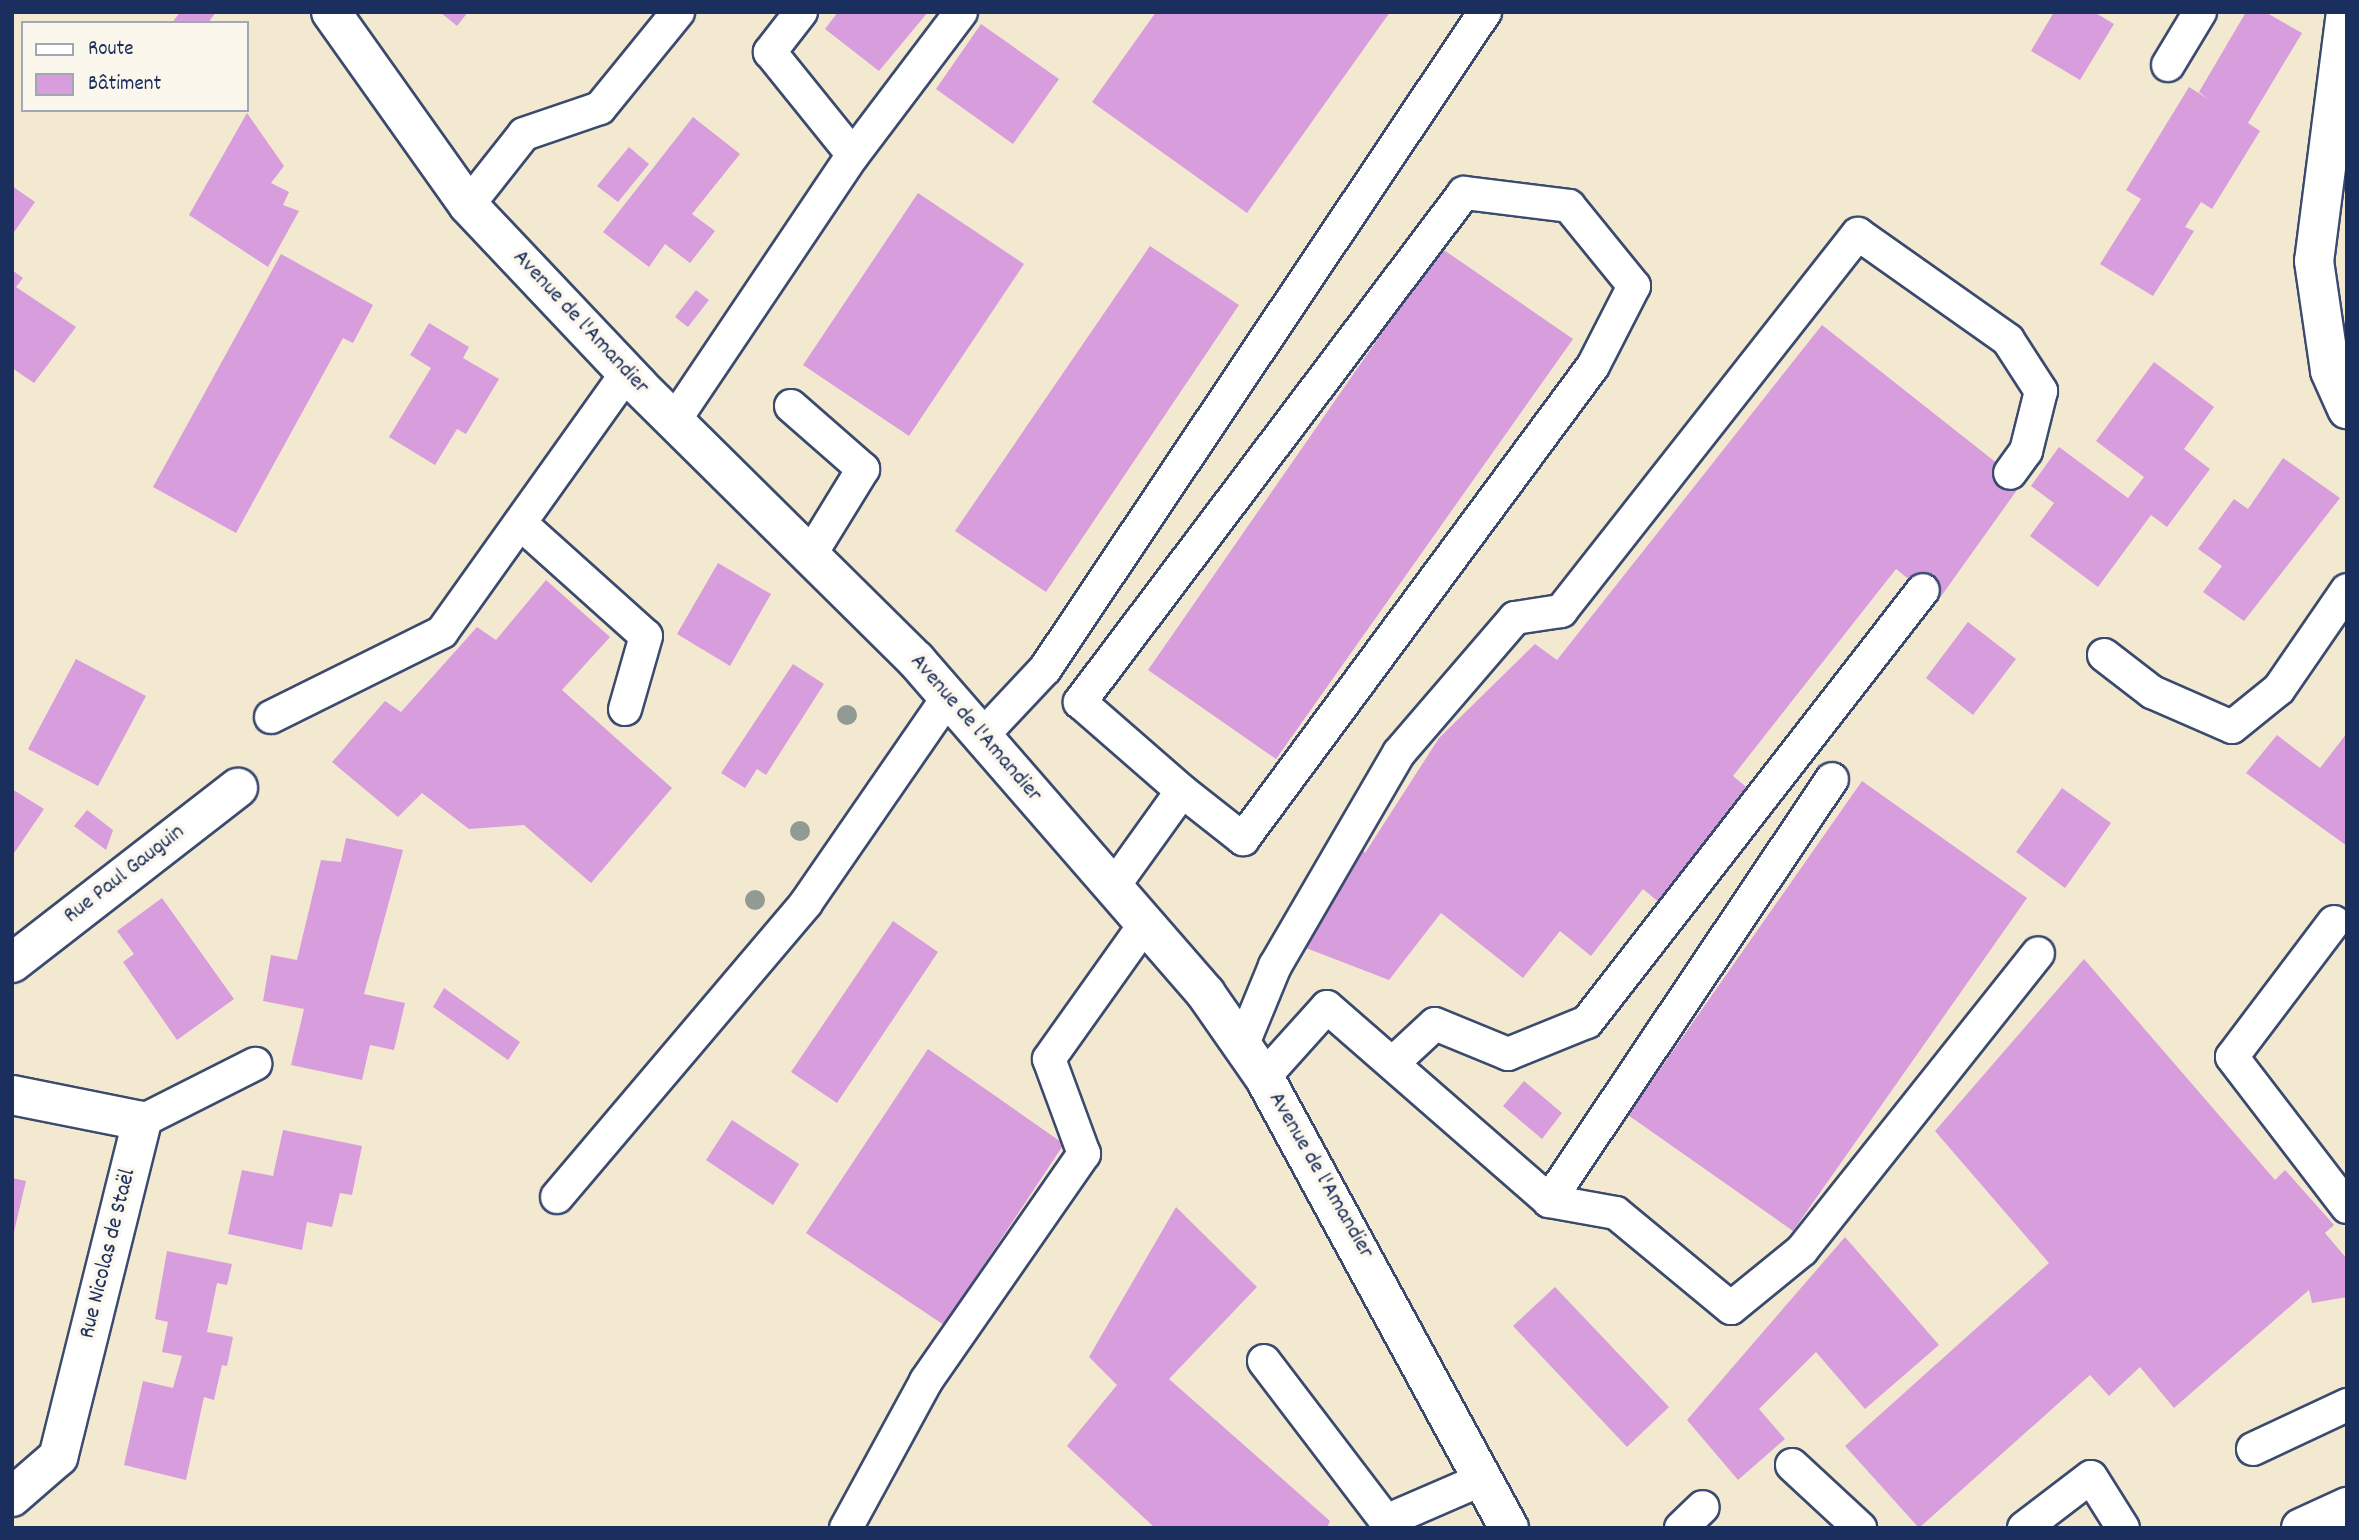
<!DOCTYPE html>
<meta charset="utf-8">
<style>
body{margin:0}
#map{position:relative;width:2359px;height:1540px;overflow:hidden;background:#f3e9d0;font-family:Dekko,sans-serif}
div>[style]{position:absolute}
.building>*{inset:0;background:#d89ddd}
.roads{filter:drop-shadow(2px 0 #3b4b6f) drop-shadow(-2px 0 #3b4b6f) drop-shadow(0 2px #3b4b6f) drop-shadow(0 -2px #3b4b6f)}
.lane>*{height:32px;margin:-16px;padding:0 16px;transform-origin:16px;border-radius:16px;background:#fff}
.street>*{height:38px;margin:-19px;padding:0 19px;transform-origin:19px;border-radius:19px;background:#fff}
.secondary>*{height:38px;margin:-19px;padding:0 19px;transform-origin:19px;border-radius:19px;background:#fff}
.trees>*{width:20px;height:20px;margin:-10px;border-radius:50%;background:#919b94}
span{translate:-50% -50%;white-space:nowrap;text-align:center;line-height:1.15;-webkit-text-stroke:7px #fbf7ec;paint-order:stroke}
.street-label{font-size:23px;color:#1b2f5e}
.frame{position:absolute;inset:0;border:14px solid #1b2f5e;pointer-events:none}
.legend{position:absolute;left:21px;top:21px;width:228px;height:91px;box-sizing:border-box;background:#fbf7ec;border:2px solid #a1a7b3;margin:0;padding:9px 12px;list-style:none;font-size:21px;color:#1b2f5e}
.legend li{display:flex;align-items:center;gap:14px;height:35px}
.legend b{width:35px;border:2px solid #a1a7b3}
</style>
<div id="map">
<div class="building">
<i style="clip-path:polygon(180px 12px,216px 12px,208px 23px,172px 23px)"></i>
<i style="clip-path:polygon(440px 12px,468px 12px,457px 26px)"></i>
<i style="clip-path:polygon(838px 12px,928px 12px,879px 71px,825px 29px)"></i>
<i style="clip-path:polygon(1156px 12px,1390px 12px,1247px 213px,1092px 102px)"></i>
<i style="clip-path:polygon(2054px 12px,2094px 12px,2114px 24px,2080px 80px,2031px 51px)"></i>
<i style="clip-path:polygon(2246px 12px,2265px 12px,2302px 33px,2248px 123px,2260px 131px,2212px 209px,2201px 202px,2185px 227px,2194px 231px,2153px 296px,2100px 264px,2141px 199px,2126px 190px,2189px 87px,2208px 99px,2199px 92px)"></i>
<i style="clip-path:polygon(981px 24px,1059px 79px,1013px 144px,936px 89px)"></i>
<i style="clip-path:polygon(247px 113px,284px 166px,271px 183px,289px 192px,283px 205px,299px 211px,268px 267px,189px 215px)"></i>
<i style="clip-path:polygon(693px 117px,740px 154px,692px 214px,715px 231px,690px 263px,665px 244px,649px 267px,603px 232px)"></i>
<i style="clip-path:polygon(629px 147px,649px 164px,618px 202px,597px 186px)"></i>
<i style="clip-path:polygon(12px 186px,35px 202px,12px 235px)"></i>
<i style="clip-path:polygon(918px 193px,1024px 264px,909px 436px,803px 365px)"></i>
<i style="clip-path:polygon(1150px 246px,1239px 305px,1046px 592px,955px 531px)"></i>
<i style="clip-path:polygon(1441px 248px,1573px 339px,1276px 759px,1148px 670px)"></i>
<i style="clip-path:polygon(281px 254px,373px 305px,353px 343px,343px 338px,236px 533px,153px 487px)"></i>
<i style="clip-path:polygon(12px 270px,23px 278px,16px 287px,76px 327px,34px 383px,12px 368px)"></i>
<i style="clip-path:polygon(696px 290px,709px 300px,688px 327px,675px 317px)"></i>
<i style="clip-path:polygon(429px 323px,469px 347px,463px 358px,499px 379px,466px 434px,457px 429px,435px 465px,389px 437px,431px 368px,410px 355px)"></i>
<i style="clip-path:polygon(1822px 325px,2022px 483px,1937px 602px,1896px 569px,1733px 776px,1751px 791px,1661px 904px,1643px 889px,1591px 956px,1560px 931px,1523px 978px,1441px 913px,1389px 980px,1306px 948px,1362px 848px,1365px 853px,1439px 738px,1535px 644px,1557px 660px)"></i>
<i style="clip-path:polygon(2154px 362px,2214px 407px,2184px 449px,2210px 469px,2167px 527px,2151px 515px,2098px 587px,2030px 536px,2054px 503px,2031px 486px,2059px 447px,2128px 498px,2144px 477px,2096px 441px)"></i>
<i style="clip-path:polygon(2283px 458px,2340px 498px,2244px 621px,2203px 592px,2222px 566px,2198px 549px,2234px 499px,2248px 509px)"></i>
<i style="clip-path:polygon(718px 563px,771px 594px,730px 666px,677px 634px)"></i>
<i style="clip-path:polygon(546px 580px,610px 637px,562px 690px,672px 788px,591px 883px,524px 825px,469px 829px,422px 793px,398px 817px,332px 762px,385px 701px,401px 712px,477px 627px,496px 640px)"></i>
<i style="clip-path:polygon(1968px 622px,2016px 659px,1973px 715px,1926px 678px)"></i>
<i style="clip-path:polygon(76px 659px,146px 696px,98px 786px,28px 749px)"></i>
<i style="clip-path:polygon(793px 664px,824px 684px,766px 775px,757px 769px,745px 788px,721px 773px)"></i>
<i style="clip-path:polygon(2347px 733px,2347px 846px,2246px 773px,2277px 735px,2320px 768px)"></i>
<i style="clip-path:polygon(1862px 781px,2027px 898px,1793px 1231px,1628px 1115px)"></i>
<i style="clip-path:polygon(2062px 788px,2111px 823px,2065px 888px,2016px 852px)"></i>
<i style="clip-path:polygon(12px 789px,44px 809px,12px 856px)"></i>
<i style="clip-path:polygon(87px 810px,113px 830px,106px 850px,74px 826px)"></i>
<i style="clip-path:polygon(346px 838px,403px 850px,364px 994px,405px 1003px,394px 1050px,370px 1045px,362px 1080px,291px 1065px,304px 1009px,263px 1001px,271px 955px,297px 960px,321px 860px,341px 862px)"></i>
<i style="clip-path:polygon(162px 898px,234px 999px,177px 1040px,123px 962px,134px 954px,117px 931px)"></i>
<i style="clip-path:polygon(893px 921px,938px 952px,837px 1103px,791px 1072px)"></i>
<i style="clip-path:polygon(2084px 959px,2275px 1180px,2285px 1170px,2334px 1225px,2325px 1233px,2347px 1259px,2347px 1297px,2312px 1303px,2309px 1290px,2174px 1408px,2140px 1367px,2109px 1396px,2090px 1375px,1919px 1528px,1845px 1446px,2049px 1263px,1935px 1131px)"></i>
<i style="clip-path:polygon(444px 988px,520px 1042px,508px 1060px,433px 1007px)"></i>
<i style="clip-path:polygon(928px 1049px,1064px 1144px,944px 1325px,806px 1233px)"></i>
<i style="clip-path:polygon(1524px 1081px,1562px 1113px,1542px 1139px,1503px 1106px)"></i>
<i style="clip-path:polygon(732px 1120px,799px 1164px,773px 1205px,706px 1160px)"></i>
<i style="clip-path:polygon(283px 1130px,362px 1146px,352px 1195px,340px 1193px,332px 1227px,307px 1222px,302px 1250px,228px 1234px,242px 1170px,273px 1176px)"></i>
<i style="clip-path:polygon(12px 1178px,26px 1181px,13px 1236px,12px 1236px)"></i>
<i style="clip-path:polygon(1176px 1207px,1257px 1287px,1169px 1379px,1330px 1521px,1327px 1528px,1155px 1528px,1067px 1446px,1117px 1385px,1089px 1357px)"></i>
<i style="clip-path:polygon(1845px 1237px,1939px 1345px,1865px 1409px,1816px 1352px,1759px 1409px,1785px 1439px,1738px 1480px,1687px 1420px)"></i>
<i style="clip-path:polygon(167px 1251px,232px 1264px,227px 1285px,217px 1283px,207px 1332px,233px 1337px,227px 1366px,222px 1365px,214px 1400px,204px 1397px,186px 1480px,124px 1465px,143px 1381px,173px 1388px,182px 1356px,162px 1352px,168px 1322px,155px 1319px)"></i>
<i style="clip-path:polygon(1555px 1287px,1669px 1407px,1627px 1447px,1513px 1326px)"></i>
</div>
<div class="roads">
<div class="lane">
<i style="left:801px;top:12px;width:51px;rotate:127.8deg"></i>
<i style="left:770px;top:52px;width:132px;rotate:51.1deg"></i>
<i style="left:2168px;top:65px;width:62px;rotate:-58.9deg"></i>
<i style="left:468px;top:205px;width:90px;rotate:-51.7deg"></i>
<i style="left:524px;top:134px;width:80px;rotate:-18.9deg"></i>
<i style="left:600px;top:108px;width:124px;rotate:-50.9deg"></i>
<i style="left:791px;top:406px;width:96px;rotate:41.2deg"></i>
<i style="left:863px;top:469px;width:101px;rotate:121.6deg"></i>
<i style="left:674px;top:421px;width:321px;rotate:-56.1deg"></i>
<i style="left:853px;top:155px;width:179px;rotate:-52.9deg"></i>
<i style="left:520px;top:523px;width:169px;rotate:41.9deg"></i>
<i style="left:646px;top:636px;width:76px;rotate:106deg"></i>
<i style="left:2104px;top:655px;width:61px;rotate:37.6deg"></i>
<i style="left:2152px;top:692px;width:87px;rotate:23.6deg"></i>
<i style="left:2232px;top:727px;width:60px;rotate:-39deg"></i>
<i style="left:2279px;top:689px;width:120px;rotate:-55.5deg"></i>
<i style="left:271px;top:717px;width:191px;rotate:-26.4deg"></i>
<i style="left:442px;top:632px;width:318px;rotate:-54.5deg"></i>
<i style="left:982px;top:736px;width:92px;rotate:-46.8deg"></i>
<i style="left:1045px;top:669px;width:791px;rotate:-56.19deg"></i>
<i style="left:1113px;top:887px;width:118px;rotate:-54.3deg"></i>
<i style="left:1182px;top:791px;width:78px;rotate:38.2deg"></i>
<i style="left:1243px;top:839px;width:588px;rotate:-53.5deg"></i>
<i style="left:1593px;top:366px;width:90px;rotate:-62.9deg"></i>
<i style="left:1634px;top:286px;width:103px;rotate:-129.1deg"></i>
<i style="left:1569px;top:206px;width:106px;rotate:-172.9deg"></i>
<i style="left:1464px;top:193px;width:638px;rotate:127.03deg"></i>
<i style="left:1080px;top:702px;width:135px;rotate:41.1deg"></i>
<i style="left:2334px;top:922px;width:169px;rotate:127.1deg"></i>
<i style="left:2232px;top:1057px;width:189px;rotate:52.5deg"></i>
<i style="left:1242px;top:1046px;width:87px;rotate:-67.6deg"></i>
<i style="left:1275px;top:966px;width:246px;rotate:-59.8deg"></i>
<i style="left:1399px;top:753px;width:178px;rotate:-49.3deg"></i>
<i style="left:1515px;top:618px;width:47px;rotate:-8.7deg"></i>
<i style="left:1561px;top:611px;width:480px;rotate:-51.8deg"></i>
<i style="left:1858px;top:234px;width:184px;rotate:35.2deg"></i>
<i style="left:2008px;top:340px;width:61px;rotate:57.1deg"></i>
<i style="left:2041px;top:391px;width:62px;rotate:104deg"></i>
<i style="left:2026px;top:451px;width:27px;rotate:126deg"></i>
<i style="left:1395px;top:1061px;width:54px;rotate:-42.8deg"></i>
<i style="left:1435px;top:1024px;width:79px;rotate:22.3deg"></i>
<i style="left:1508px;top:1054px;width:85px;rotate:-22.1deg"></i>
<i style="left:1587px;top:1022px;width:547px;rotate:-52.13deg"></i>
<i style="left:1264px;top:1077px;width:94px;rotate:-48deg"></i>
<i style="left:1327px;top:1007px;width:295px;rotate:41.1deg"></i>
<i style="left:1549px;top:1201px;width:68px;rotate:10.2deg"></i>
<i style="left:1616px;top:1213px;width:149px;rotate:39.6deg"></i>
<i style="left:1731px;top:1308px;width:92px;rotate:-39.2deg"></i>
<i style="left:1802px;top:1250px;width:379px;rotate:-51.5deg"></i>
<i style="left:142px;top:1121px;width:127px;rotate:-26.8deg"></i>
<i style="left:557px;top:1197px;width:385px;rotate:-49.7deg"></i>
<i style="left:806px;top:903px;width:250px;rotate:-55.4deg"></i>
<i style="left:1549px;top:1201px;width:508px;rotate:-56.15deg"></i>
<i style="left:1264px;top:1361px;width:201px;rotate:52.7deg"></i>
<i style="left:1386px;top:1521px;width:106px;rotate:-23.4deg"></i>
<i style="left:2253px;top:1449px;width:104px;rotate:-25.1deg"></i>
<i style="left:1792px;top:1465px;width:93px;rotate:42.8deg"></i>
<i style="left:846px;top:1528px;width:167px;rotate:-61.4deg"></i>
<i style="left:926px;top:1381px;width:277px;rotate:-55.2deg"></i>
<i style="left:1084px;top:1154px;width:101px;rotate:-110.2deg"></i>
<i style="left:1049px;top:1059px;width:166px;rotate:-54.6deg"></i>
<i style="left:1681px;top:1528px;width:30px;rotate:-44deg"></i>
<i style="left:2024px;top:1528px;width:84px;rotate:-37.3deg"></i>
<i style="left:2091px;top:1477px;width:60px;rotate:57.9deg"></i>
</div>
<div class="street">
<i style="left:2346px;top:12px;width:251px;rotate:97.3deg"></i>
<i style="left:2314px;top:261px;width:111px;rotate:81.7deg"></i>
<i style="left:2330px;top:371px;width:42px;rotate:65.9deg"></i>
<i style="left:12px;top:963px;width:286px;rotate:-37.8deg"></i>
<i style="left:12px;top:1095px;width:133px;rotate:11.3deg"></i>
<i style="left:142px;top:1121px;width:346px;rotate:104deg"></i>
<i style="left:58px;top:1457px;width:61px;rotate:139deg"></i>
</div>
<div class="secondary">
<i style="left:331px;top:12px;width:237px;rotate:54.6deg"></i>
<i style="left:468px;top:205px;width:249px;rotate:46.6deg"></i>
<i style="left:639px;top:386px;width:390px;rotate:44.7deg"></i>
<i style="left:916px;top:660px;width:442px;rotate:49deg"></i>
<i style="left:1206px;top:994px;width:101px;rotate:55.1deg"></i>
<i style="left:1264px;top:1077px;width:513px;rotate:61.49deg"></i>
<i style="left:2301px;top:1528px;width:51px;rotate:-24.5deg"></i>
</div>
</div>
<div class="trees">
<i style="left:847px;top:715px"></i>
<i style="left:800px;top:831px"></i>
<i style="left:755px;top:900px"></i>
</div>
<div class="street-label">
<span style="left:580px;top:323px;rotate:47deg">Avenue de l'Amandier</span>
<span style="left:975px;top:729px;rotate:49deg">Avenue de l'Amandier</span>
<span style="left:125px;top:875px;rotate:-38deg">Rue Paul Gauguin</span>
<span style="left:1320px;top:1176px;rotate:60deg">Avenue de l'Amandier</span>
<span style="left:109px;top:1254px;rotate:-76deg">Rue Nicolas de Staël</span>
</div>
<div class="frame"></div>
<ul class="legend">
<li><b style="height:9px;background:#fff"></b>Route</li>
<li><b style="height:19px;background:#d89ddd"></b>Bâtiment</li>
</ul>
</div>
